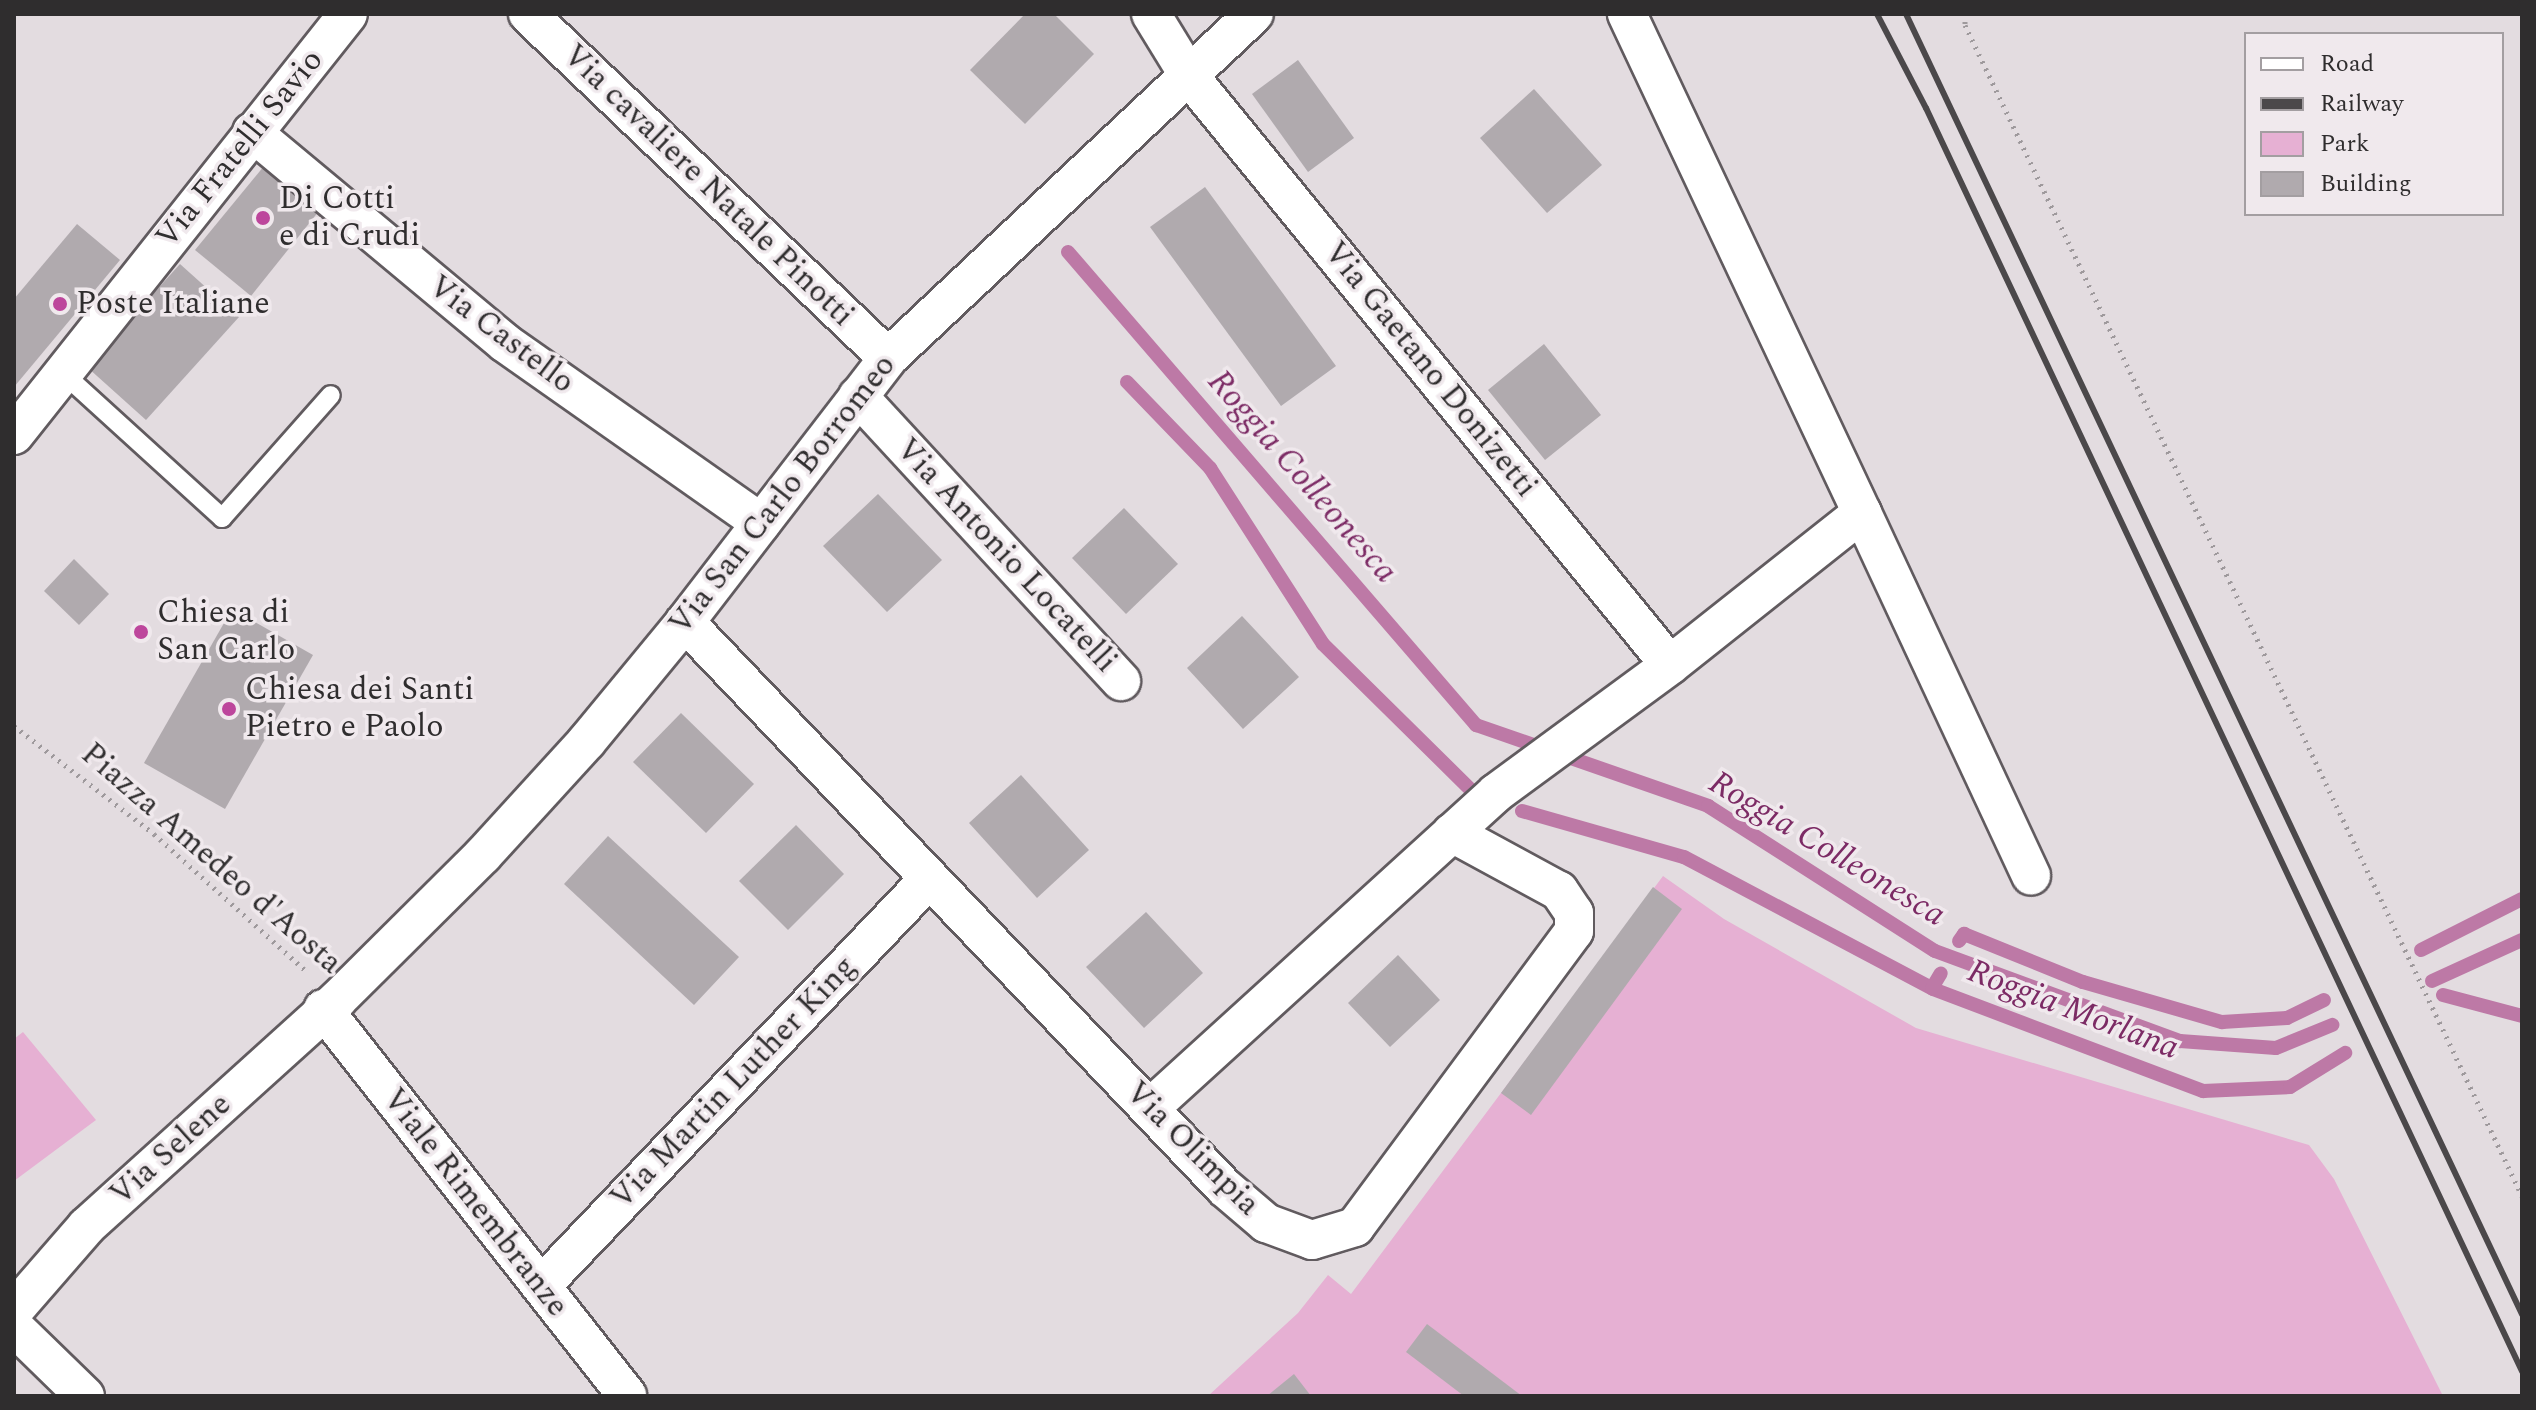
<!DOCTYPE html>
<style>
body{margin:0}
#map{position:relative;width:2536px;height:1410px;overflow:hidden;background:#e3dce0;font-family:Spectral,serif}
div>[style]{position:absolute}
.green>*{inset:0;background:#e6b0d3}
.stream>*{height:14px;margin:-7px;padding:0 7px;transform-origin:7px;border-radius:7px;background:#bd79a6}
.building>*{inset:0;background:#b0aaae}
.path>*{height:5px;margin-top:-2.5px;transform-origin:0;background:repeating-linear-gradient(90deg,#9e999c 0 2px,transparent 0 8px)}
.roads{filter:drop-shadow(2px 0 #615b5f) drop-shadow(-2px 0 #615b5f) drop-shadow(0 2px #615b5f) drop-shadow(0 -2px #615b5f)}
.service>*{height:18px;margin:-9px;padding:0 9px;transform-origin:9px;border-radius:9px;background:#fff}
.minor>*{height:38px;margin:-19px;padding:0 19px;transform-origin:19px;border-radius:19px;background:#fff}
.rail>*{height:6px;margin:-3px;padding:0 3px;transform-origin:3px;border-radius:3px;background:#4b484a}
.dots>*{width:22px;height:22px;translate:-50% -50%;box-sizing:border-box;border:4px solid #f0e9ed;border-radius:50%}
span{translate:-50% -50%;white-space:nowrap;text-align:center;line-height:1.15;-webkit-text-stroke:7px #f0e9ed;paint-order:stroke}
.street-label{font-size:32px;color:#2f2d2e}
.poi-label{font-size:32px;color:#2f2d2e}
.left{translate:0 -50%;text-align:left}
.water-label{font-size:34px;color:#7c2b65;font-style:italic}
.frame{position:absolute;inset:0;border:16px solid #2f2d2e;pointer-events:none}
.legend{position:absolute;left:2244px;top:32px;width:260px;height:184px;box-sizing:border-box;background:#f0e9ed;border:2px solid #a39ea1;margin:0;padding:10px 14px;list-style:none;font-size:24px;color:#2f2d2e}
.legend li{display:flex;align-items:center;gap:16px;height:40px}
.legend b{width:40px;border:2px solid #a39ea1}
</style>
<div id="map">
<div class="green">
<i style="clip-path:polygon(1663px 876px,1724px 919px,1916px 1028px,2309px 1145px,2334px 1179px,2443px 1396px,1208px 1396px,1298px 1313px,1328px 1275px,1351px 1294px)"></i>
<i style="clip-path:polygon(23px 1032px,96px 1120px,14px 1181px,14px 1039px)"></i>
</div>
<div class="stream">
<i style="left:1068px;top:252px;width:625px;rotate:49.22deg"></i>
<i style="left:1476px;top:725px;width:246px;rotate:19.2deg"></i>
<i style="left:1708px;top:806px;width:269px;rotate:32.6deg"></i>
<i style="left:1935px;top:951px;width:261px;rotate:20.2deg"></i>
<i style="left:2180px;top:1041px;width:96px;rotate:4.2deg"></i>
<i style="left:2276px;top:1048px;width:61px;rotate:-22.3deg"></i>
<i style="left:1127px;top:382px;width:120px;rotate:46deg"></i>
<i style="left:1210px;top:468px;width:209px;rotate:57.3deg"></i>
<i style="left:1323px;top:644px;width:211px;rotate:44.6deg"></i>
<i style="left:1522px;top:811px;width:168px;rotate:15.9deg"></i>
<i style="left:1684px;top:857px;width:282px;rotate:27.9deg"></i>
<i style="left:1933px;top:989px;width:289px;rotate:20.7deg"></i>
<i style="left:2203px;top:1091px;width:87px;rotate:-2.6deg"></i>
<i style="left:2290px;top:1087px;width:65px;rotate:-31.7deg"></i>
<i style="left:1959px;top:941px;width:9px;rotate:-54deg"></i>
<i style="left:1964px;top:934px;width:128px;rotate:22deg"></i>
<i style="left:2083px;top:982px;width:145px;rotate:16.1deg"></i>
<i style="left:2222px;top:1022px;width:65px;rotate:-3.5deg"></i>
<i style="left:2287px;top:1018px;width:41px;rotate:-25.9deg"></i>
<i style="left:2421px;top:950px;width:113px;rotate:-26.8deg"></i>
<i style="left:2432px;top:981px;width:99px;rotate:-24.5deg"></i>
<i style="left:1932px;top:988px;width:17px;rotate:-59deg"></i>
<i style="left:2443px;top:995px;width:82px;rotate:14.9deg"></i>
</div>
<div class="building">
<i style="clip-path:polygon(1025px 14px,1054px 14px,1094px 54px,1025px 124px,970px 70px)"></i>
<i style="clip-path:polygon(1298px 60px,1354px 138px,1308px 172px,1252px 94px)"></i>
<i style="clip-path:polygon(1534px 89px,1602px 165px,1547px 213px,1480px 138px)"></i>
<i style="clip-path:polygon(264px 166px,319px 211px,251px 296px,195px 250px)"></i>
<i style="clip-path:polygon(1205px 187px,1336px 366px,1281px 406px,1150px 227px)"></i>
<i style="clip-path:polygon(77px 224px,120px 260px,14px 387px,14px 299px)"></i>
<i style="clip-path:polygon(180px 264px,239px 317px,146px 420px,87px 367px)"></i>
<i style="clip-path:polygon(1544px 344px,1601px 415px,1545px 460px,1488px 390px)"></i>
<i style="clip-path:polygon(878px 494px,942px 560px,887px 612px,823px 546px)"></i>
<i style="clip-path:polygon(1124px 508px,1178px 564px,1126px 614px,1072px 558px)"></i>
<i style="clip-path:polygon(74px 559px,109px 594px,79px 625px,44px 591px)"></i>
<i style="clip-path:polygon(232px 609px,313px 655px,225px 809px,144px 763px)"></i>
<i style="clip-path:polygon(1242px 616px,1299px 677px,1243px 729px,1187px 668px)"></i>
<i style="clip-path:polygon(681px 713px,754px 784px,706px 833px,633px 762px)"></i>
<i style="clip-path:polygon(1021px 775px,1089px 850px,1037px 898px,969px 823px)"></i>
<i style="clip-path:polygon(796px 825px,844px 874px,788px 930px,739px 881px)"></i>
<i style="clip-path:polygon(608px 836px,739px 957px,694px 1005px,564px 884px)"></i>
<i style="clip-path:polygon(1653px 887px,1682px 909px,1531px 1115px,1501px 1093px)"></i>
<i style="clip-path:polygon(1146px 912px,1203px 973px,1144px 1028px,1086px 967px)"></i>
<i style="clip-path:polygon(1398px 955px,1440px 1000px,1390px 1047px,1348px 1003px)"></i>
<i style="clip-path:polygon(1427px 1324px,1522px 1396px,1464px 1396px,1406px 1352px)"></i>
<i style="clip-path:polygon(1294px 1374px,1311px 1396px,1267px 1396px)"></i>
</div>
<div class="path">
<i style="left:1965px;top:14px;width:11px;rotate:90deg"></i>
<i style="left:1965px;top:25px;width:1297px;rotate:64.56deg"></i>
<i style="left:14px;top:726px;width:177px;rotate:37.6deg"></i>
<i style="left:154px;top:834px;width:206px;rotate:42deg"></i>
</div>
<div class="roads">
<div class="service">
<i style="left:64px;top:374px;width:214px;rotate:42.3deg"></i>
<i style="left:222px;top:518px;width:164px;rotate:-48.5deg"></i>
</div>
<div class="minor">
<i style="left:528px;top:14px;width:498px;rotate:43.7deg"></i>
<i style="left:1151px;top:14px;width:73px;rotate:58.5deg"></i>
<i style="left:1189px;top:76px;width:760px;rotate:50.76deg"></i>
<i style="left:252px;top:132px;width:329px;rotate:39.8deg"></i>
<i style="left:505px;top:343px;width:313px;rotate:35.1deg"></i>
<i style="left:858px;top:396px;width:388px;rotate:47.3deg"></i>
<i style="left:14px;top:435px;width:537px;rotate:-51.57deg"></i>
<i style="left:1862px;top:513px;width:400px;rotate:65deg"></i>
<i style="left:685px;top:622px;width:782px;rotate:46.35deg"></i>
<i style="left:1225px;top:1188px;width:54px;rotate:40.5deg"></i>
<i style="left:1266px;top:1223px;width:49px;rotate:20.3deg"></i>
<i style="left:1312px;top:1240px;width:45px;rotate:-16.8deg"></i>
<i style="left:1355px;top:1227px;width:368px;rotate:-53.5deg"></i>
<i style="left:1574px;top:931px;width:18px;rotate:-90deg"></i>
<i style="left:1574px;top:913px;width:27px;rotate:-124deg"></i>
<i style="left:1559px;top:891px;width:122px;rotate:-151.5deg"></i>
<i style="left:323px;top:1009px;width:492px;rotate:51.8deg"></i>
<i style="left:1150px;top:1108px;width:468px;rotate:-42.3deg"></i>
<i style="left:1496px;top:793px;width:216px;rotate:-36.3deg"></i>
<i style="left:1670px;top:665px;width:245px;rotate:-38.4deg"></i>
<i style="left:1862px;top:513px;width:552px;rotate:-115.22deg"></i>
<i style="left:541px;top:1286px;width:561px;rotate:-46.37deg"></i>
<i style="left:14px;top:1310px;width:111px;rotate:-49deg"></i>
<i style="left:87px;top:1226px;width:338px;rotate:-42.1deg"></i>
<i style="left:338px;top:999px;width:204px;rotate:-44.8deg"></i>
<i style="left:483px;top:855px;width:154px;rotate:-47.6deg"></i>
<i style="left:587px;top:741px;width:154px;rotate:-50.5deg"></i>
<i style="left:685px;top:622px;width:333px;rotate:-52.4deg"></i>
<i style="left:888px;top:358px;width:502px;rotate:-43.23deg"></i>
<i style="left:14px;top:1327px;width:99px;rotate:44.2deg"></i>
</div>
</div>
<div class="rail">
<i style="left:1877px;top:14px;width:106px;rotate:62.5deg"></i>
<i style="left:1926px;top:108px;width:1397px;rotate:64.74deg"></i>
<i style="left:1906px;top:14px;width:1439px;rotate:64.65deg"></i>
</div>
<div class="dots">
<i style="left:263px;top:218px;background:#bd469c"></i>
<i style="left:60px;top:304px;background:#bd469c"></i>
<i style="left:141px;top:632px;background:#bd469c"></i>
<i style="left:229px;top:709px;background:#bd469c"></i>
</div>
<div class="street-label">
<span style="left:240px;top:149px;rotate:-51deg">Via Fratelli Savio</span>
<span style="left:708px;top:186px;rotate:44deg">Via cavaliere Natale Pinotti</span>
<span style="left:501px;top:335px;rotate:37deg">Via Castello</span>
<span style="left:1430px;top:370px;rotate:51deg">Via Gaetano Donizetti</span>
<span style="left:783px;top:495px;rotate:-52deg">Via San Carlo Borromeo</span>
<span style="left:1006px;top:556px;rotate:47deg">Via Antonio Locatelli</span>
<span style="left:211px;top:859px;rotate:41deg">Piazza Amedeo d'Aosta</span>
<span style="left:734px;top:1083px;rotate:-46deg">Via Martin Luther King</span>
<span style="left:1192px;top:1149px;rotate:45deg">Via Olimpia</span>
<span style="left:171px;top:1150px;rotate:-42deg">Via Selene</span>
<span style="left:475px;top:1203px;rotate:52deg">Viale Rimembranze</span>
</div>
<div class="poi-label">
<span class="left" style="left:279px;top:218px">Di Cotti<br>e di Crudi</span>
<span class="left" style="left:76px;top:304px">Poste Italiane</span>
<span class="left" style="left:157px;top:632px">Chiesa di<br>San Carlo</span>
<span class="left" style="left:245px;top:709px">Chiesa dei Santi<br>Pietro e Paolo</span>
</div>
<div class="water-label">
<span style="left:1302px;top:477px;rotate:49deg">Roggia Colleonesca</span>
<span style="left:1827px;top:849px;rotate:31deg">Roggia Colleonesca</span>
<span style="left:2073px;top:1010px;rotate:21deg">Roggia Morlana</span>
</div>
<div class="frame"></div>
<ul class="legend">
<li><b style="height:10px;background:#fff"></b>Road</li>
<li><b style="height:10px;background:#4b484a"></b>Railway</li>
<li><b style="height:22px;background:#e6b0d3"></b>Park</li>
<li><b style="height:22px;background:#b0aaae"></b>Building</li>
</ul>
</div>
